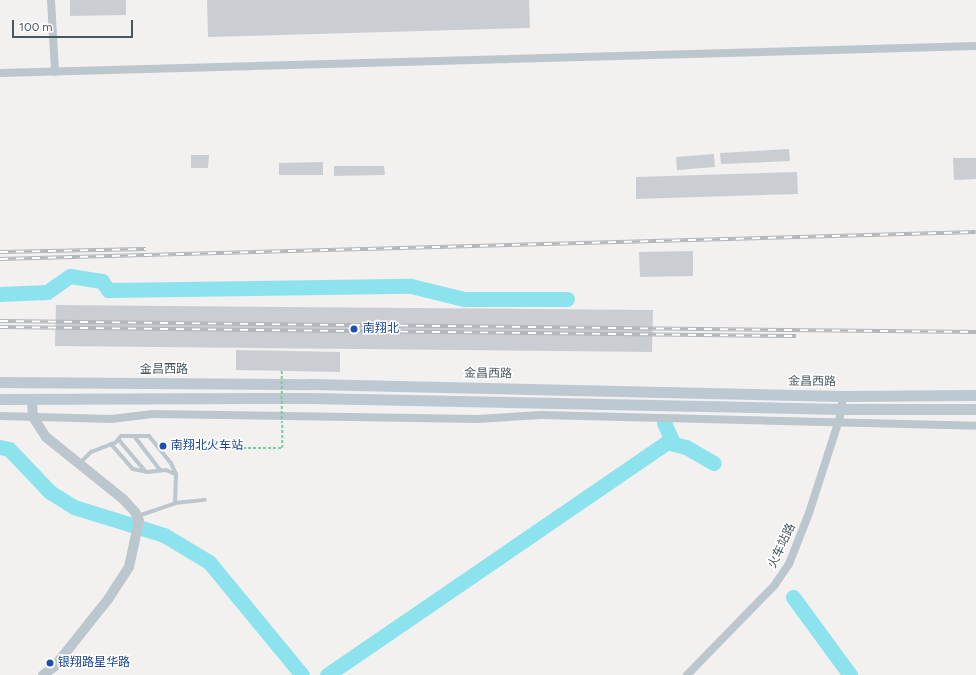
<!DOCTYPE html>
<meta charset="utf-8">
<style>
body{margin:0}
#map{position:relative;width:976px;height:675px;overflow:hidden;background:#f3f0f0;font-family:Figtree,"Noto Sans SC",sans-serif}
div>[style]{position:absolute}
.river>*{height:15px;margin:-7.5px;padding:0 7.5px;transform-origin:7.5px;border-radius:7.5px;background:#8ce3ed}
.building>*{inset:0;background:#caced3}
.path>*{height:1.5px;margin-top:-0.75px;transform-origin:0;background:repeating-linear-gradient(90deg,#76ce9a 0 3px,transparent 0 5px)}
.service>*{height:4px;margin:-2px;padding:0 2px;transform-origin:2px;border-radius:2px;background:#bcc6cd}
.minor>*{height:8px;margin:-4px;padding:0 4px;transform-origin:4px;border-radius:4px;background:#bcc6cd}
.tertiary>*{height:10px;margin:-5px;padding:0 5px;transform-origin:5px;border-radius:5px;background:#bcc6cd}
.secondary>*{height:11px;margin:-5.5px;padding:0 5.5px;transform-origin:5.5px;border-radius:5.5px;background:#bcc9d2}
.rail>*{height:4px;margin-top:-2px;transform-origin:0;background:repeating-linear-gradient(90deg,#fff 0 8px,#b2b6bb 0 16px);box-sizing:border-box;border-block:1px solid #b2b6bb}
.path-bridge>*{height:1.5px;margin-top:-0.75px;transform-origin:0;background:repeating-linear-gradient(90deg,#76ce9a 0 3px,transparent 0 5px)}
.dots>*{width:11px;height:11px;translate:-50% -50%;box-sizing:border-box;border:2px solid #fff;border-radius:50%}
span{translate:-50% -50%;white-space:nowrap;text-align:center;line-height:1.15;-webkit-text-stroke:3px #fff;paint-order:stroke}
.transit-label{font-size:12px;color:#164399}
.left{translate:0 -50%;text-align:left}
.street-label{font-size:12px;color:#48565e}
.scale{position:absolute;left:12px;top:20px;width:121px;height:18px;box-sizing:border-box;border:2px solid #48565e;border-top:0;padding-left:5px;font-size:12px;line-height:14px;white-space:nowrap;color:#48565e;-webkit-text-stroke:3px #fff;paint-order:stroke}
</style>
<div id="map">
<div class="river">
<i style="left:0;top:294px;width:47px;rotate:-2.4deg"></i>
<i style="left:47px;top:292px;width:28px;rotate:-35deg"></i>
<i style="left:70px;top:276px;width:32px;rotate:9deg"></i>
<i style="left:102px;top:281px;width:11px;rotate:56deg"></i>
<i style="left:108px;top:290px;width:303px;rotate:-0.8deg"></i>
<i style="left:411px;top:286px;width:55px;rotate:13.8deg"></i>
<i style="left:464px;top:299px;width:103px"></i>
<i style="left:664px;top:423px;width:23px;rotate:65deg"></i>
<i style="left:0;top:447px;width:9px;rotate:13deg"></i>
<i style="left:9px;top:449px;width:59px;rotate:46.4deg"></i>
<i style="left:50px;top:492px;width:28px;rotate:32deg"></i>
<i style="left:74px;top:507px;width:94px;rotate:17.3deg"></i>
<i style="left:164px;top:535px;width:52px;rotate:31deg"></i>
<i style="left:209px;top:562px;width:146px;rotate:50.5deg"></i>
<i style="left:793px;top:597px;width:97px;rotate:53.8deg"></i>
<i style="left:327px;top:675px;width:412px;rotate:-34.4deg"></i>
<i style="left:667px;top:442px;width:20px;rotate:15deg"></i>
<i style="left:686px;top:447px;width:32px;rotate:30deg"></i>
</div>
<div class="building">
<i style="clip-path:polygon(70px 0,126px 0,126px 15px,70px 16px)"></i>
<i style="clip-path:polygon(207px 0,529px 0,530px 28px,208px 37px)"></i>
<i style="clip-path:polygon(789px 149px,790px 161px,721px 164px,720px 153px)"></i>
<i style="clip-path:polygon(714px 154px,715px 167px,677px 170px,676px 157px)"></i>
<i style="clip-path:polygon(191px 155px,209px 155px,208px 168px,191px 168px)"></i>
<i style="clip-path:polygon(953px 158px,976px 158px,976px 179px,954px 180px)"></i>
<i style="clip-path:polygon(323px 162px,323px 175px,279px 175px,279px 163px)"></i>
<i style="clip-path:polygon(334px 166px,384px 166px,385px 175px,334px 176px)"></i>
<i style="clip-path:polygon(797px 172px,798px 194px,636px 199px,636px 177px)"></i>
<i style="clip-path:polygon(693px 251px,693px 276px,640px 277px,639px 252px)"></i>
<i style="clip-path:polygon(56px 305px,653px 310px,652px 352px,55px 346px)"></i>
<i style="clip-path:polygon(236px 350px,340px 352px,340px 372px,236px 370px)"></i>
</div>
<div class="path">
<i style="left:173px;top:448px;width:109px"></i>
<i style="left:282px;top:448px;width:25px;rotate:-90deg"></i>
</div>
<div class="service">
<i style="left:134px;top:436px;width:43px;rotate:52.6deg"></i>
<i style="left:118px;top:439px;width:42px;rotate:49.8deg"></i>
<i style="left:111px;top:444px;width:33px;rotate:49deg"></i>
<i style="left:133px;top:469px;width:14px;rotate:12deg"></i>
<i style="left:147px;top:472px;width:19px;rotate:-6deg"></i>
<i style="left:166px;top:470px;width:10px;rotate:24deg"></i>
<i style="left:80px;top:463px;width:16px;rotate:-45deg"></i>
<i style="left:91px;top:452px;width:26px;rotate:-21deg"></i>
<i style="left:115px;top:443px;width:9px;rotate:-49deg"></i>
<i style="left:121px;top:436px;width:28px"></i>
<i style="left:149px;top:436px;width:35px;rotate:51deg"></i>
<i style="left:171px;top:463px;width:12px;rotate:66deg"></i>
<i style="left:176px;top:474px;width:29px;rotate:92deg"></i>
<i style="left:138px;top:516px;width:39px;rotate:-19deg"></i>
<i style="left:175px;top:503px;width:30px;rotate:-6deg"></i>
</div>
<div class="minor">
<i style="left:51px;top:0;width:72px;rotate:86.8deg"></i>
<i style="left:0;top:73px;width:976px;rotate:-1.58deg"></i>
<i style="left:0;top:416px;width:111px;rotate:1.5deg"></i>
<i style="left:111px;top:419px;width:42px;rotate:-6.8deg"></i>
<i style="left:153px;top:414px;width:324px;rotate:0.9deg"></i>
<i style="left:477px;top:419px;width:64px;rotate:-3.6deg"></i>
<i style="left:541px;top:415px;width:435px;rotate:1.4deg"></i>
<i style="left:687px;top:675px;width:124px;rotate:-45.7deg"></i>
<i style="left:774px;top:586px;width:27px;rotate:-56deg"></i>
<i style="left:789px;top:564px;width:55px;rotate:-68.6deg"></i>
<i style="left:809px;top:513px;width:95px;rotate:-72.1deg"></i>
<i style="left:838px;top:423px;width:15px;rotate:-74deg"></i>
<i style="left:842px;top:409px;width:13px;rotate:-90deg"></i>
</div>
<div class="tertiary">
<i style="left:32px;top:399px;width:18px;rotate:87deg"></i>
<i style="left:33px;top:417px;width:24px;rotate:57deg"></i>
<i style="left:46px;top:437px;width:99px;rotate:38.8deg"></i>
<i style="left:123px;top:499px;width:18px;rotate:47deg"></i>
<i style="left:135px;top:512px;width:10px;rotate:66deg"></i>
<i style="left:139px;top:521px;width:47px;rotate:102.3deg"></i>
<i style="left:129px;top:567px;width:37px;rotate:123deg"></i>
<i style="left:109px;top:598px;width:87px;rotate:128.5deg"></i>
<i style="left:55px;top:666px;width:15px;rotate:143deg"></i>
</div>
<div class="secondary">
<i style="left:0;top:382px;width:310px;rotate:0.4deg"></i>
<i style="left:310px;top:384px;width:532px;rotate:1.29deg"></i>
<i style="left:842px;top:396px;width:134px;rotate:-0.4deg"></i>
<i style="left:0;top:399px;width:310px;rotate:-0.2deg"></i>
<i style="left:310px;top:398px;width:532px;rotate:1.18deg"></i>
<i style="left:842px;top:409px;width:134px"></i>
</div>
<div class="rail">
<i style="left:0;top:252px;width:146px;rotate:-1.2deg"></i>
<i style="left:0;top:259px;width:976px;rotate:-1.58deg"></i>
<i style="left:0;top:321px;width:976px;rotate:0.65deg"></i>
<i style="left:0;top:327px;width:796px;rotate:0.65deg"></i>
</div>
<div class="path-bridge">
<i style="left:282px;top:371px;width:52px;rotate:90deg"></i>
</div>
<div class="dots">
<i style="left:354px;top:329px;background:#1a4fb4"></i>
<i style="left:163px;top:446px;background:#1a4fb4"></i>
<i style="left:50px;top:663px;background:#1a4fb4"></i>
</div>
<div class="transit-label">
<span class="left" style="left:363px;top:329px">南翔北</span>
<span class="left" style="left:171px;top:446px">南翔北火车站</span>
<span class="left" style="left:58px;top:663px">银翔路星华路</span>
</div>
<div class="street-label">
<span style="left:164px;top:370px">金昌西路</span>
<span style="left:488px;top:374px;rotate:1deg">金昌西路</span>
<span style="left:812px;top:382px;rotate:1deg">金昌西路</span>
<span style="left:782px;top:546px;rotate:-65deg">火车站路</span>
</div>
<div class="scale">100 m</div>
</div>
